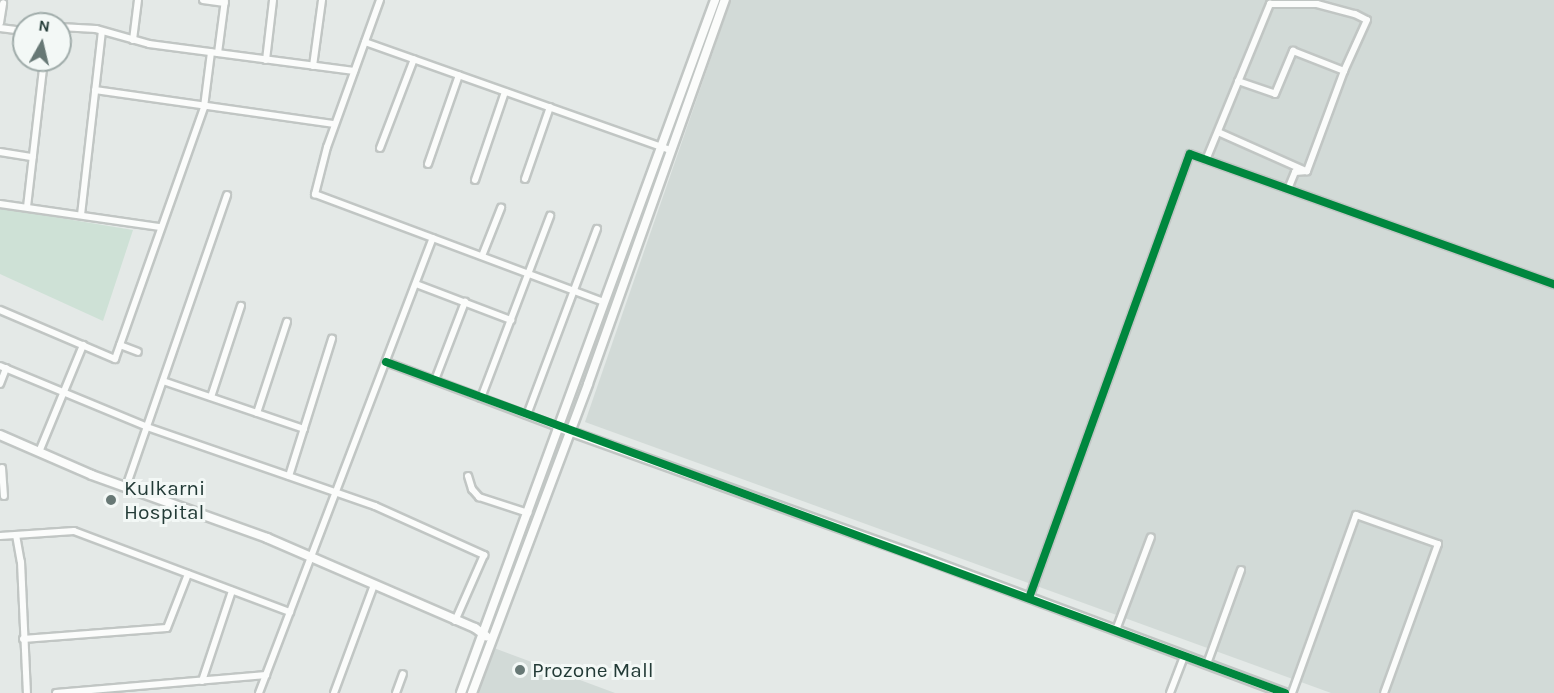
<!DOCTYPE html>
<style>
body{margin:0}
#map{position:relative;width:1554px;height:693px;overflow:hidden;background:#e4e9e7;font-family:Karla,sans-serif}
div>[style]{position:absolute}
.built>*{inset:0;background:#d2dad7}
.green>*{inset:0;background:#cee1d6}
.roads{filter:drop-shadow(2px 0 #c1c6c4) drop-shadow(-2px 0 #c1c6c4) drop-shadow(0 2px #c1c6c4) drop-shadow(0 -2px #c1c6c4)}
.minor>*{height:6px;margin:-3px;padding:0 3px;transform-origin:3px;border-radius:3px;background:#fbfcfb}
.tertiary>*{height:8px;margin:-4px;padding:0 4px;transform-origin:4px;border-radius:4px;background:#fbfcfb}
.cycleway>*{height:8px;margin:-4px;padding:0 4px;transform-origin:4px;border-radius:4px;background:#00873e}
.dots>*{width:16px;height:16px;translate:-50% -50%;box-sizing:border-box;border:3px solid #f3f8f6;border-radius:50%}
span{translate:-50% -50%;white-space:nowrap;text-align:center;line-height:1.15;-webkit-text-stroke:6px #f3f8f6;paint-order:stroke}
.poi-label{font-size:21px;color:#233b37}
.left{translate:0 -50%;text-align:left}
.north{position:absolute;left:12px;top:12px;width:60px;height:60px;box-sizing:border-box;background:#f3f8f6;border:2px solid #a0acaa;border-radius:50%;rotate:8deg;font-size:16px;font-weight:700;line-height:24px;text-align:center;color:#233b37}
.north::after{content:'';display:block;margin:auto;width:21px;height:27px;background:#677875;clip-path:polygon(50% 0,100% 100%,50% 72%,0 100%)}
</style>
<div id="map">
<div class="built">
<i style="clip-path:polygon(731px 0,1554px 0,1554px 693px,1331px 693px,585px 422px)"></i>
<i style="clip-path:polygon(494px 648px,615px 693px,478px 693px)"></i>
</div>
<div class="green">
<i style="clip-path:polygon(0 208px,133px 230px,103px 321px,0 274px)"></i>
</div>
<div class="roads">
<div class="minor">
<i style="left:203px;top:0;width:22px;rotate:8deg"></i>
<i style="left:380px;top:0;width:156px;rotate:109.8deg"></i>
<i style="left:327px;top:147px;width:49px;rotate:104.3deg"></i>
<i style="left:315px;top:194px;width:309px;rotate:20.5deg"></i>
<i style="left:0;top:23px;width:20px;rotate:-81deg"></i>
<i style="left:60px;top:27px;width:36px;rotate:3deg"></i>
<i style="left:96px;top:29px;width:55px;rotate:15.8deg"></i>
<i style="left:149px;top:44px;width:207px;rotate:7.5deg"></i>
<i style="left:0;top:28px;width:24px;rotate:7deg"></i>
<i style="left:133px;top:40px;width:40px;rotate:-82.9deg"></i>
<i style="left:365px;top:42px;width:324px;rotate:19.5deg"></i>
<i style="left:218px;top:53px;width:53px;rotate:-82.5deg"></i>
<i style="left:266px;top:60px;width:60px;rotate:-83.3deg"></i>
<i style="left:313px;top:66px;width:67px;rotate:-82.2deg"></i>
<i style="left:1238px;top:81px;width:39px;rotate:19deg"></i>
<i style="left:1275px;top:94px;width:47px;rotate:-67.3deg"></i>
<i style="left:1293px;top:51px;width:55px;rotate:21.4deg"></i>
<i style="left:95px;top:90px;width:242px;rotate:8.1deg"></i>
<i style="left:1218px;top:132px;width:96px;rotate:23.9deg"></i>
<i style="left:380px;top:148px;width:95px;rotate:-69.1deg"></i>
<i style="left:0;top:152px;width:33px;rotate:9deg"></i>
<i style="left:1206px;top:160px;width:169px;rotate:-67.7deg"></i>
<i style="left:1270px;top:4px;width:47px"></i>
<i style="left:1317px;top:4px;width:39px;rotate:15deg"></i>
<i style="left:1355px;top:14px;width:13px;rotate:27deg"></i>
<i style="left:1367px;top:20px;width:56px;rotate:114.3deg"></i>
<i style="left:1344px;top:71px;width:107px;rotate:110.3deg"></i>
<i style="left:1307px;top:171px;width:12px;rotate:175deg"></i>
<i style="left:1295px;top:172px;width:18px;rotate:112deg"></i>
<i style="left:428px;top:164px;width:94px;rotate:-70.8deg"></i>
<i style="left:525px;top:179px;width:76px;rotate:-70.9deg"></i>
<i style="left:475px;top:180px;width:93px;rotate:-71.2deg"></i>
<i style="left:0;top:204px;width:162px;rotate:8.2deg"></i>
<i style="left:27px;top:207px;width:148px;rotate:-83.4deg"></i>
<i style="left:81px;top:215px;width:184px;rotate:-83.5deg"></i>
<i style="left:482px;top:256px;width:52px;rotate:-68.4deg"></i>
<i style="left:416px;top:284px;width:102px;rotate:20.8deg"></i>
<i style="left:0;top:310px;width:125px;rotate:23.1deg"></i>
<i style="left:115px;top:359px;width:267px;rotate:-70.5deg"></i>
<i style="left:204px;top:107px;width:55px;rotate:-82.7deg"></i>
<i style="left:120px;top:345px;width:19px;rotate:21deg"></i>
<i style="left:386px;top:362px;width:184px;rotate:20.7deg"></i>
<i style="left:0;top:366px;width:159px;rotate:22.5deg"></i>
<i style="left:147px;top:427px;width:241px;rotate:19.1deg"></i>
<i style="left:375px;top:506px;width:120px;rotate:24.2deg"></i>
<i style="left:484px;top:555px;width:72px;rotate:113.7deg"></i>
<i style="left:435px;top:380px;width:84px;rotate:-69deg"></i>
<i style="left:163px;top:381px;width:149px;rotate:18.8deg"></i>
<i style="left:0;top:384px;width:17px;rotate:-69deg"></i>
<i style="left:211px;top:397px;width:96px;rotate:-71.8deg"></i>
<i style="left:481px;top:398px;width:195px;rotate:-69.2deg"></i>
<i style="left:257px;top:413px;width:96px;rotate:-71.8deg"></i>
<i style="left:527px;top:415px;width:199px;rotate:-69.4deg"></i>
<i style="left:39px;top:452px;width:116px;rotate:-67.6deg"></i>
<i style="left:2px;top:468px;width:28px;rotate:86deg"></i>
<i style="left:289px;top:476px;width:144px;rotate:-72.6deg"></i>
<i style="left:468px;top:476px;width:14px;rotate:73deg"></i>
<i style="left:472px;top:489px;width:11px;rotate:49deg"></i>
<i style="left:479px;top:497px;width:52px;rotate:18.1deg"></i>
<i style="left:126px;top:487px;width:309px;rotate:-70.9deg"></i>
<i style="left:16px;top:535px;width:27px;rotate:80deg"></i>
<i style="left:21px;top:562px;width:131px;rotate:87.4deg"></i>
<i style="left:0;top:536px;width:74px;rotate:-3.9deg"></i>
<i style="left:74px;top:531px;width:231px;rotate:20.6deg"></i>
<i style="left:1029px;top:598px;width:472px;rotate:-70.1deg"></i>
<i style="left:1190px;top:154px;width:387px;rotate:19.7deg"></i>
<i style="left:1116px;top:630px;width:99px;rotate:-69.4deg"></i>
<i style="left:23px;top:639px;width:144px;rotate:-4.4deg"></i>
<i style="left:167px;top:628px;width:58px;rotate:-68.7deg"></i>
<i style="left:1207px;top:664px;width:100px;rotate:-70.1deg"></i>
<i style="left:202px;top:681px;width:95px;rotate:-71.6deg"></i>
<i style="left:56px;top:693px;width:211px;rotate:-4.9deg"></i>
<i style="left:259px;top:693px;width:487px;rotate:-69.1deg"></i>
<i style="left:334px;top:693px;width:115px;rotate:-69.7deg"></i>
<i style="left:396px;top:693px;width:20px;rotate:-70deg"></i>
<i style="left:1170px;top:693px;width:40px;rotate:-69deg"></i>
<i style="left:1292px;top:693px;width:189px;rotate:-70.2deg"></i>
<i style="left:1356px;top:515px;width:87px;rotate:19.5deg"></i>
<i style="left:1438px;top:544px;width:158px;rotate:109.9deg"></i>
</div>
<div class="tertiary">
<i style="left:558px;top:427px;width:388px;rotate:19.7deg"></i>
<i style="left:923px;top:558px;width:386px;rotate:20.5deg"></i>
<i style="left:0;top:435px;width:100px;rotate:23.5deg"></i>
<i style="left:92px;top:475px;width:186px;rotate:19.8deg"></i>
<i style="left:267px;top:538px;width:227px;rotate:23.4deg"></i>
<i style="left:475px;top:628px;width:14px;rotate:36deg"></i>
<i style="left:461px;top:693px;width:738px;rotate:-69.87deg"></i>
<i style="left:472px;top:693px;width:330px;rotate:-69.4deg"></i>
<i style="left:588px;top:384px;width:408px;rotate:-70.4deg"></i>
</div>
</div>
<div class="cycleway">
<i style="left:386px;top:362px;width:958px;rotate:20.21deg"></i>
<i style="left:1029px;top:598px;width:472px;rotate:-70.1deg"></i>
<i style="left:1190px;top:154px;width:387px;rotate:19.7deg"></i>
</div>
<div class="dots">
<i style="left:111px;top:500px;background:#677875"></i>
<i style="left:520px;top:670px;background:#677875"></i>
</div>
<div class="poi-label">
<span class="left" style="left:124px;top:500px">Kulkarni<br>Hospital</span>
<span class="left" style="left:532px;top:670px">Prozone Mall</span>
</div>
<div class="north">N</div>
</div>
